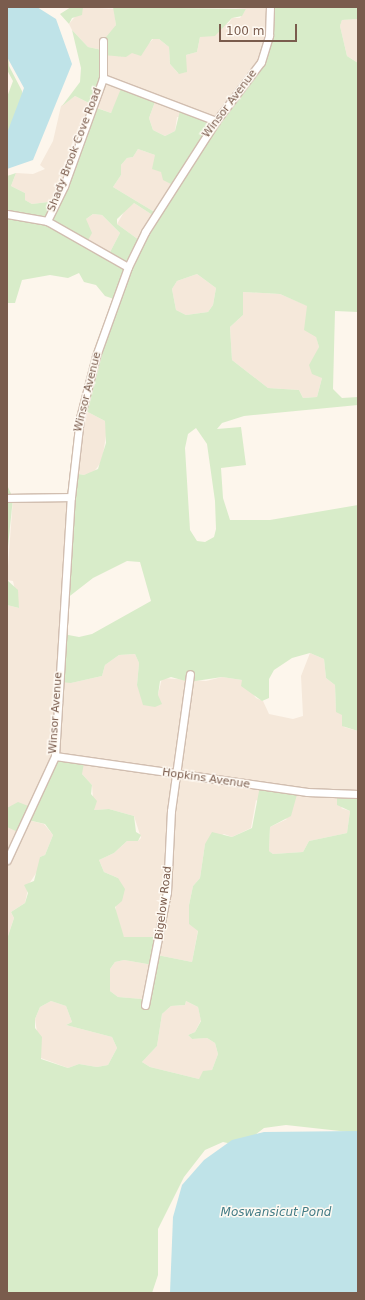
<!DOCTYPE html>
<style>
body{margin:0}
#map{position:relative;width:365px;height:1300px;overflow:hidden;background:#fdf6ec;font-family:"DejaVu Sans",sans-serif}
div>[style]{position:absolute}
.residential>*{inset:0;background:#f5e8da}
.green>*{inset:0;background:#d8ecc9}
.water>*{inset:0;background:#bfe3e8}
.roads{filter:drop-shadow(1px 0 #d1beb0) drop-shadow(-1px 0 #d1beb0) drop-shadow(0 1px #d1beb0) drop-shadow(0 -1px #d1beb0)}
.minor>*{height:7px;margin:-3.5px;padding:0 3.5px;transform-origin:3.5px;border-radius:3.5px;background:#fff}
span{translate:-50% -50%;white-space:nowrap;text-align:center;line-height:1.15;-webkit-text-stroke:3px #fffaf3;paint-order:stroke}
.street-label{font-size:11px;color:#7a5c4d}
.water-label{font-size:12px;color:#437c86;font-style:italic}
.frame{position:absolute;inset:0;border:8px solid #7a5c4d;pointer-events:none}
.scale{position:absolute;left:219px;top:24px;width:78px;height:18px;box-sizing:border-box;border:2px solid #7a5c4d;border-top:0;padding-left:5px;font-size:12px;line-height:14px;white-space:nowrap;color:#7a5c4d;-webkit-text-stroke:3px #fffaf3;paint-order:stroke}
</style>
<div id="map">
<div class="residential">
<i style="clip-path:polygon(83px 7px,114px 9px,116px 25px,102px 50px,88px 47px,72px 30px,69px 24px)"></i>
<i style="clip-path:polygon(225px 7px,269px 7px,265px 51px,216px 120px,177px 117px,175px 131px,165px 136px,153px 130px,149px 118px,156px 99px,118px 101px,111px 113px,92px 106px,56px 201px,32px 204px,25px 200px,25px 193px,11px 186px,16px 173px,33px 174px,45px 169px,40px 165px,53px 141px,61px 106px,75px 96px,91px 104px,103px 55px,132px 53px,143px 50px,153px 39px,159px 39px,169px 47px,170px 64px,178px 73px,186px 72px,186px 55px,197px 52px,200px 37px,229px 23px,232px 18px,240px 18px,246px 9px)"></i>
<i style="clip-path:polygon(358px 19px,358px 63px,347px 56px,340px 26px,342px 20px)"></i>
<i style="clip-path:polygon(138px 149px,155px 155px,161px 172px,173px 186px,156px 213px,113px 187px,121px 175px,121px 165px,127px 158px,133px 157px)"></i>
<i style="clip-path:polygon(134px 203px,154px 216px,139px 240px,117px 224px,128px 205px)"></i>
<i style="clip-path:polygon(93px 214px,102px 215px,120px 233px,108px 256px,86px 244px,86px 219px)"></i>
<i style="clip-path:polygon(197px 274px,216px 288px,213px 305px,208px 312px,186px 315px,176px 310px,172px 289px,177px 281px)"></i>
<i style="clip-path:polygon(243px 292px,280px 294px,308px 306px,319px 347px,312px 364px,322px 378px,317px 397px,303px 398px,299px 390px,268px 388px,232px 360px,230px 327px,243px 315px)"></i>
<i style="clip-path:polygon(82px 409px,105px 421px,107px 429px,102px 461px,93px 473px,84px 475px,73px 473px)"></i>
<i style="clip-path:polygon(69px 497px,63px 633px,71px 683px,102px 676px,105px 665px,119px 655px,135px 654px,139px 663px,137px 685px,158px 695px,162px 678px,206px 681px,222px 677px,242px 680px,256px 698px,263px 701px,269px 714px,293px 719px,303px 716px,301px 676px,310px 653px,324px 659px,326px 678px,335px 685px,336px 711px,342px 714px,344px 727px,358px 731px,358px 793px,341px 808px,350px 811px,347px 833px,309px 841px,303px 852px,273px 854px,269px 851px,270px 827px,287px 819px,256px 800px,251px 828px,232px 837px,224px 834px,205px 844px,200px 878px,193px 886px,189px 905px,189px 923px,198px 930px,192px 962px,157px 955px,136px 938px,124px 937px,120px 930px,115px 916px,118px 878px,104px 872px,99px 860px,114px 853px,127px 841px,138px 841px,141px 838px,134px 816px,109px 809px,94px 810px,92px 785px,82px 774px,31px 807px,7px 808px,7px 605px,19px 608px,13px 581px,7px 580px,13px 498px)"></i>
<i style="clip-path:polygon(28px 820px,44px 824px,53px 835px,45px 855px,40px 857px,40px 867px,29px 884px,25px 903px,11px 912px,14px 918px,7px 939px,7px 858px,11px 849px,7px 846px,7px 827px,12px 828px)"></i>
<i style="clip-path:polygon(124px 960px,153px 965px,142px 999px,118px 997px,110px 991px,110px 969px,115px 962px)"></i>
<i style="clip-path:polygon(51px 1001px,66px 1006px,72px 1022px,66px 1025px,112px 1037px,117px 1048px,108px 1065px,97px 1067px,79px 1064px,68px 1068px,41px 1058px,35px 1019px,40px 1007px)"></i>
<i style="clip-path:polygon(186px 1001px,198px 1007px,201px 1020px,195px 1032px,188px 1035px,192px 1039px,207px 1038px,215px 1043px,218px 1054px,212px 1070px,199px 1079px,150px 1067px,142px 1062px,157px 1046px,162px 1014px,171px 1006px,185px 1005px)"></i>
</div>
<div class="green">
<i style="clip-path:polygon(71px 7px,83px 7px,82px 15px,72px 18px,69px 24px,60px 14px)"></i>
<i style="clip-path:polygon(evenodd,113px 7px,246px 9px,242px 16px,232px 18px,215px 36px,200px 37px,197px 52px,186px 55px,187px 72px,179px 74px,170px 64px,169px 47px,159px 39px,152px 39px,141px 56px,132px 53px,126px 57px,103px 55px,102px 78px,91px 106px,111px 113px,122px 86px,156px 99px,149px 118px,153px 130px,165px 136px,175px 131px,181px 107px,215px 121px,265px 51px,269px 7px,358px 7px,358px 19px,342px 20px,340px 26px,347px 56px,358px 63px,358px 312px,335px 311px,333px 389px,342px 398px,358px 397px,358px 405px,244px 416px,222px 423px,217px 429px,241px 427px,246px 465px,221px 468px,223px 498px,230px 520px,270px 520px,358px 505px,358px 731px,342px 726px,342px 715px,336px 712px,335px 685px,326px 678px,324px 659px,310px 653px,292px 658px,274px 670px,269px 679px,269px 698px,262px 701px,241px 686px,242px 680px,222px 677px,189px 682px,171px 677px,160px 681px,158px 695px,162px 704px,155px 707px,143px 705px,137px 685px,139px 663px,135px 654px,119px 655px,105px 665px,102px 676px,71px 683px,61px 682px,63px 634px,79px 637px,92px 634px,151px 601px,140px 562px,127px 561px,93px 578px,66px 599px,73px 473px,84px 475px,98px 469px,106px 443px,105px 421px,82px 409px,114px 299px,105px 296px,96px 285px,84px 282px,79px 273px,68px 278px,50px 275px,22px 280px,15px 303px,7px 303px,7px 176px,16px 173px,11px 186px,25px 193px,25px 200px,32px 204px,56px 201px,91px 104px,75px 96px,62px 106px,80px 82px,81px 68px,72px 30px,88px 47px,102px 50px,102px 42px,116px 25px,113px 7px,138px 149px,155px 155px,152px 169px,161px 172px,163px 180px,173px 185px,156px 213px,113px 187px,121px 175px,121px 165px,127px 158px,133px 157px,138px 149px,113px 7px,134px 203px,154px 216px,139px 240px,117px 224px,117px 219px,134px 203px,113px 7px,93px 214px,102px 215px,120px 233px,108px 256px,86px 244px,92px 233px,86px 219px,93px 214px,113px 7px,197px 274px,216px 288px,213px 305px,208px 312px,186px 315px,176px 310px,172px 289px,177px 281px,197px 274px,113px 7px,243px 292px,280px 294px,307px 306px,304px 330px,316px 337px,319px 347px,309px 365px,312px 374px,322px 378px,317px 397px,303px 398px,299px 390px,268px 388px,232px 360px,230px 327px,243px 315px,243px 292px,113px 7px,196px 428px,207px 444px,215px 501px,216px 529px,214px 537px,205px 542px,197px 541px,190px 530px,185px 448px,188px 434px,196px 428px)"></i>
<i style="clip-path:polygon(7px 45px,9px 66px,22px 91px,23px 108px,7px 137px,7px 97px,13px 81px,7px 70px)"></i>
<i style="clip-path:polygon(7px 485px,13px 498px,7px 556px)"></i>
<i style="clip-path:polygon(7px 580px,18px 590px,19px 608px,7px 605px)"></i>
<i style="clip-path:polygon(evenodd,54px 758px,84px 763px,82px 774px,92px 785px,91px 794px,97px 801px,94px 810px,109px 809px,134px 816px,136px 832px,141px 835px,138px 841px,127px 841px,114px 853px,99px 860px,104px 872px,118px 878px,125px 889px,122px 901px,115px 907px,124px 937px,159px 937px,157px 955px,192px 962px,198px 931px,189px 924px,189px 905px,193px 886px,200px 878px,205px 844px,212px 832px,232px 837px,252px 828px,260px 786px,298px 791px,291px 816px,270px 827px,269px 851px,273px 854px,303px 852px,309px 841px,347px 833px,350px 811px,337px 805px,337px 794px,358px 793px,358px 1133px,286px 1125px,264px 1128px,241px 1146px,223px 1142px,205px 1150px,184px 1177px,158px 1229px,158px 1275px,152px 1293px,7px 1293px,7px 939px,14px 918px,11px 912px,25px 903px,28px 893px,24px 885px,34px 881px,40px 857px,45px 855px,53px 835px,45px 824px,28px 820px,20px 833px,7px 827px,7px 808px,18px 802px,31px 807px,54px 758px,124px 960px,153px 965px,142px 999px,118px 997px,110px 991px,110px 969px,115px 962px,124px 960px,54px 758px,51px 1001px,66px 1006px,72px 1022px,66px 1025px,112px 1037px,117px 1048px,108px 1065px,97px 1067px,79px 1064px,68px 1068px,41px 1059px,42px 1037px,35px 1028px,35px 1019px,40px 1007px,51px 1001px,54px 758px,186px 1001px,198px 1007px,201px 1021px,195px 1032px,188px 1035px,192px 1039px,207px 1038px,215px 1043px,218px 1054px,212px 1070px,203px 1071px,199px 1079px,150px 1067px,142px 1062px,157px 1046px,162px 1014px,171px 1006px,185px 1005px,186px 1001px)"></i>
</div>
<div class="water">
<i style="clip-path:polygon(7px 7px,37px 7px,56px 19px,72px 64px,33px 160px,7px 169px,7px 133px,24px 88px,7px 57px)"></i>
<i style="clip-path:polygon(358px 1131px,358px 1293px,170px 1293px,173px 1217px,182px 1185px,204px 1160px,232px 1140px,264px 1132px)"></i>
</div>
<div class="roads">
<div class="minor">
<i style="left:103px;top:78px;width:121px;rotate:20.8deg"></i>
<i style="left:7px;top:214px;width:41px;rotate:9.9deg"></i>
<i style="left:47px;top:221px;width:93px;rotate:29.6deg"></i>
<i style="left:47px;top:221px;width:39px;rotate:-64deg"></i>
<i style="left:64px;top:186px;width:115px;rotate:-70.1deg"></i>
<i style="left:103px;top:78px;width:37px;rotate:-90deg"></i>
<i style="left:7px;top:498px;width:64px;rotate:-0.9deg"></i>
<i style="left:55px;top:756px;width:255px;rotate:8.1deg"></i>
<i style="left:307px;top:792px;width:51px;rotate:2.2deg"></i>
<i style="left:7px;top:860px;width:115px;rotate:-65.2deg"></i>
<i style="left:55px;top:756px;width:259px;rotate:-86.5deg"></i>
<i style="left:71px;top:497px;width:80px;rotate:-83.5deg"></i>
<i style="left:80px;top:418px;width:64px;rotate:-75.5deg"></i>
<i style="left:96px;top:356px;width:95px;rotate:-70.2deg"></i>
<i style="left:128px;top:267px;width:39px;rotate:-64deg"></i>
<i style="left:145px;top:232px;width:132px;rotate:-57.4deg"></i>
<i style="left:216px;top:121px;width:74px;rotate:-52.7deg"></i>
<i style="left:261px;top:62px;width:28px;rotate:-73deg"></i>
<i style="left:269px;top:35px;width:28px;rotate:-88deg"></i>
<i style="left:145px;top:1005px;width:115px;rotate:-79deg"></i>
<i style="left:167px;top:892px;width:81px;rotate:-87.2deg"></i>
<i style="left:171px;top:811px;width:138px;rotate:-82.1deg"></i>
</div>
</div>
<div class="street-label">
<span style="left:230px;top:104px;rotate:-53deg">Winsor Avenue</span>
<span style="left:75px;top:150px;rotate:-69deg">Shady Brook Cove Road</span>
<span style="left:88px;top:392px;rotate:-76deg">Winsor Avenue</span>
<span style="left:56px;top:713px;rotate:-86deg">Winsor Avenue</span>
<span style="left:206px;top:779px;rotate:8deg">Hopkins Avenue</span>
<span style="left:164px;top:903px;rotate:-83deg">Bigelow Road</span>
</div>
<div class="water-label">
<span style="left:276px;top:1213px">Moswansicut Pond</span>
</div>
<div class="frame"></div>
<div class="scale">100 m</div>
</div>
